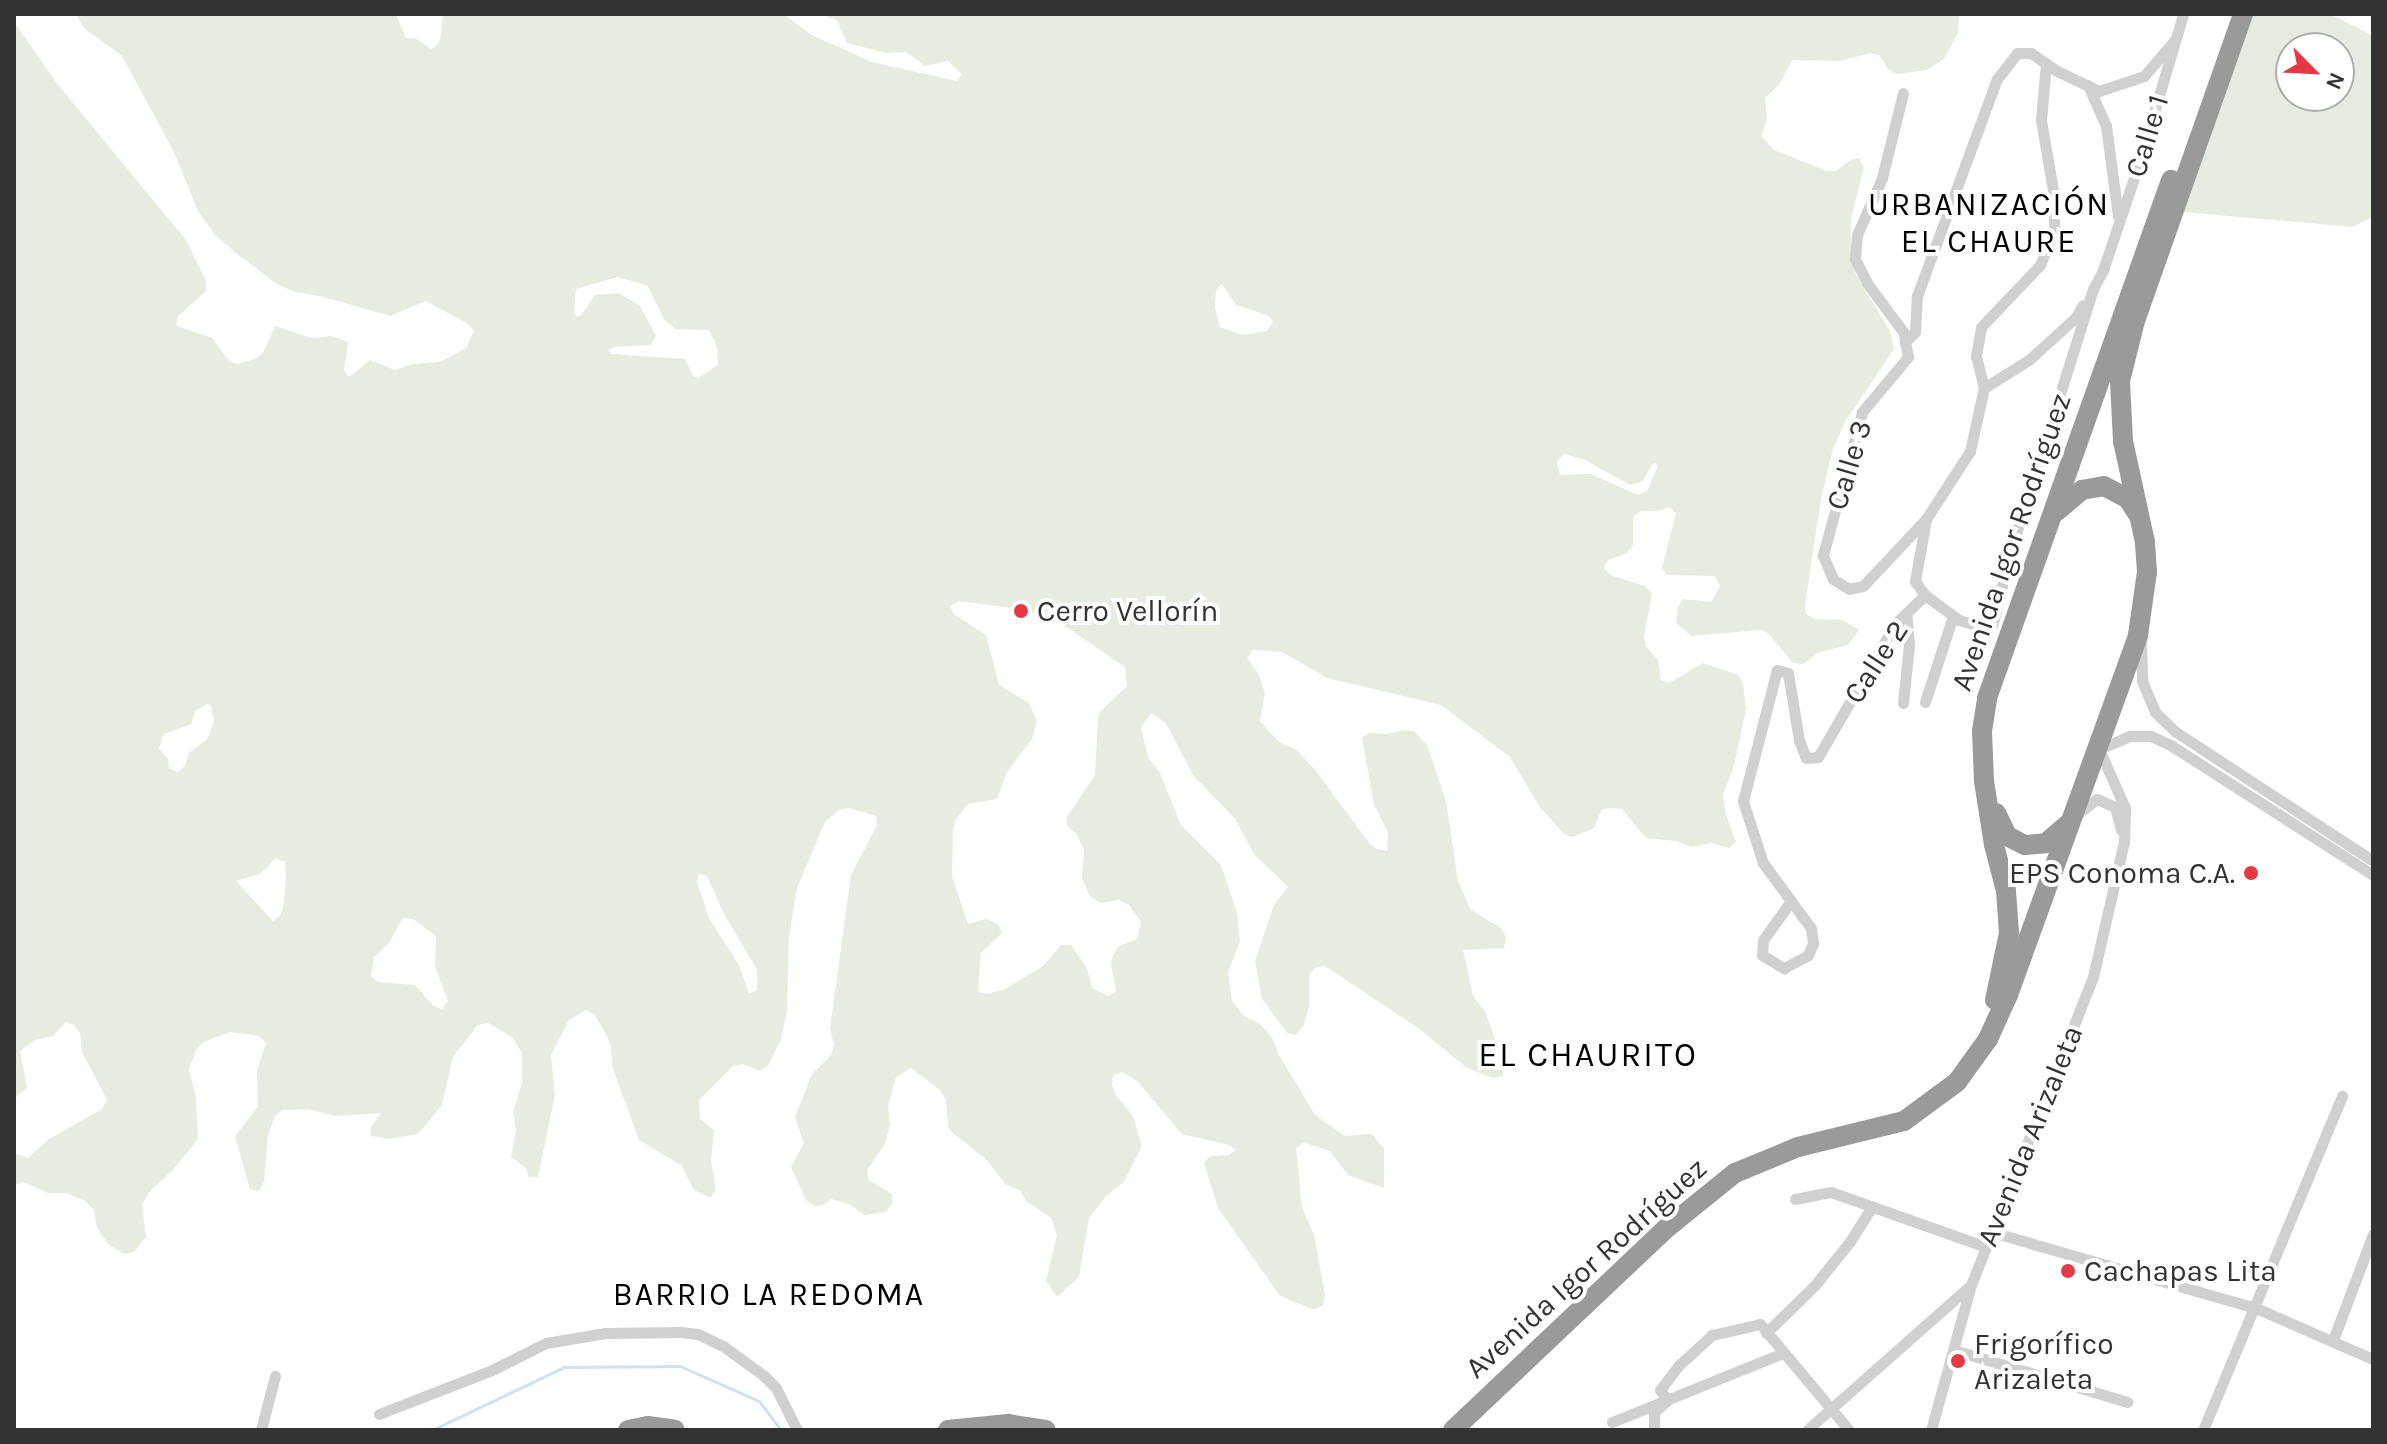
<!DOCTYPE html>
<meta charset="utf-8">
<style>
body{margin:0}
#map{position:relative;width:2387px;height:1444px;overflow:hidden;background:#fff;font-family:Karla,sans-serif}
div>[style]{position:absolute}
.green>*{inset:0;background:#e6ecdf}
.stream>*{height:3px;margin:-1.5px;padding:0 1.5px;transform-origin:1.5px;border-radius:1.5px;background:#cfe2ee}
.street>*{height:11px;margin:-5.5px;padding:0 5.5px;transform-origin:5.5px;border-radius:5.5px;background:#d0d0d0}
.highway>*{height:20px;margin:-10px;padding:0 10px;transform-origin:10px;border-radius:10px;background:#9a9a9a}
.dots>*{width:22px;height:22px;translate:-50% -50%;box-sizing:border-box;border:4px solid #fff;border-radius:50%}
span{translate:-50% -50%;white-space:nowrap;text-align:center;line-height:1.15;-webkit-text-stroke:8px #fff;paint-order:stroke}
.street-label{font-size:30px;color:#333}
.poi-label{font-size:30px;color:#333}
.left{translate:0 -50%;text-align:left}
.right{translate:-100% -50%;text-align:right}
.neighbourhood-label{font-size:32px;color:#000;letter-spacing:2px}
.quarter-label{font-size:34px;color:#000;letter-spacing:2px}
.frame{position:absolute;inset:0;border:16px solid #333;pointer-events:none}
.north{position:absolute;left:2275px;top:32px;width:80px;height:80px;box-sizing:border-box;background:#fff;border:2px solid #adadad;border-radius:50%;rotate:114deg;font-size:22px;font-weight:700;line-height:32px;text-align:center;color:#333}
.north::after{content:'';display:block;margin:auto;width:28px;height:36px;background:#e63946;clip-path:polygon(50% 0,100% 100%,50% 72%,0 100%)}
</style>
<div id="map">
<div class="green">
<i style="clip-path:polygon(evenodd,76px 14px,396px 14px,406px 38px,415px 38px,431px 49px,438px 44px,441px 36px,443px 14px,783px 14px,812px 35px,872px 62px,957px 81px,962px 74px,948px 61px,925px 66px,906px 52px,886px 53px,847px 43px,837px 20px,819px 14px,1959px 14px,1958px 33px,1944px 59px,1927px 70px,1897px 74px,1889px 70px,1879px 55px,1870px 53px,1841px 61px,1792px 60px,1779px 85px,1765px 98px,1767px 118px,1761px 136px,1774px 150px,1827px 171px,1836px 171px,1850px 160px,1859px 158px,1864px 167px,1851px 219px,1851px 259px,1856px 275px,1890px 331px,1894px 349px,1845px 422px,1833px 449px,1821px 499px,1805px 605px,1806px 614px,1815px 619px,1843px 620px,1859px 630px,1848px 645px,1820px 652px,1803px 664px,1793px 663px,1769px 634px,1761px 630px,1691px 636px,1676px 623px,1678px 607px,1683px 599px,1711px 602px,1720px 586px,1715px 576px,1667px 575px,1662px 568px,1676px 513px,1669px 507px,1659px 511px,1640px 511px,1633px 517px,1633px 545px,1627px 553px,1608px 560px,1604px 568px,1610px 575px,1645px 586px,1652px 593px,1644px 637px,1646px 646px,1658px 660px,1661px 680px,1669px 683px,1703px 663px,1738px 675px,1743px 683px,1746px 709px,1734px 766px,1723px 795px,1726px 815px,1736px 842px,1729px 848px,1711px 843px,1692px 847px,1676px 841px,1646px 838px,1622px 809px,1612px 808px,1602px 809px,1594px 828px,1572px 837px,1564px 834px,1539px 806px,1510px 757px,1441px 705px,1327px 678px,1282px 652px,1253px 650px,1247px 658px,1258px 673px,1265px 693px,1260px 721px,1279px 742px,1297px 750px,1316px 771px,1370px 844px,1377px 849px,1387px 851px,1388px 832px,1374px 805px,1362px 738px,1369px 733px,1387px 734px,1405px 730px,1414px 731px,1427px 745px,1446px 801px,1458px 881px,1470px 909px,1502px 929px,1506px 937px,1504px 948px,1463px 950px,1473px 996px,1485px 1011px,1501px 1055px,1503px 1076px,1493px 1078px,1467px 1068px,1421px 1030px,1325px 966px,1315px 968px,1309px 976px,1309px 1007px,1303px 1027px,1296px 1035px,1287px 1033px,1262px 999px,1255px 961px,1274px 905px,1288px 887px,1254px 854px,1235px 819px,1193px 775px,1166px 723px,1151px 713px,1141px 728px,1148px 757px,1160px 773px,1181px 825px,1221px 865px,1237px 913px,1240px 942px,1228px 972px,1232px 1001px,1244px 1016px,1260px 1024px,1273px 1039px,1280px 1057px,1315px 1115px,1345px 1136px,1372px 1134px,1384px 1149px,1384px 1188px,1348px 1175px,1330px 1151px,1303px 1142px,1296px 1149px,1302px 1207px,1314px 1235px,1325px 1294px,1323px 1305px,1315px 1310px,1280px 1296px,1218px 1208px,1204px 1163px,1210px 1156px,1229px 1155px,1236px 1150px,1229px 1145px,1182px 1134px,1138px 1082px,1122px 1072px,1113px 1075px,1112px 1085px,1115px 1094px,1133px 1116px,1142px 1146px,1124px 1182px,1107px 1195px,1089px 1218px,1079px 1277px,1057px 1297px,1046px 1281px,1057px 1235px,1051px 1218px,1026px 1201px,1021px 1191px,1005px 1184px,987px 1160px,954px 1134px,948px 1127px,946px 1100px,941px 1091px,911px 1068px,896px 1077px,888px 1106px,890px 1125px,885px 1144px,867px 1170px,869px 1180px,892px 1194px,892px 1204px,886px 1212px,864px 1215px,849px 1204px,831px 1199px,823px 1205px,814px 1206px,806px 1200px,791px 1167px,804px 1143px,795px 1117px,812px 1074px,831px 1055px,834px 1046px,830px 1028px,851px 875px,877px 825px,876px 816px,850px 808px,840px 809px,825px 822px,797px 888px,789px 937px,787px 1010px,781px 1039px,768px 1066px,760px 1071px,743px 1064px,733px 1066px,699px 1100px,700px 1119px,714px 1130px,711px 1161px,716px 1190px,710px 1198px,694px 1190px,681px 1165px,639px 1140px,613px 1069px,610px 1042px,595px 1015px,586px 1010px,569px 1020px,551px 1055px,555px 1095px,538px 1177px,529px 1177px,526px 1168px,511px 1157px,516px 1130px,513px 1111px,522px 1084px,522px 1053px,512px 1037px,488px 1023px,478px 1025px,453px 1057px,442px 1105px,418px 1134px,389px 1139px,371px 1136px,371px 1127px,381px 1113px,335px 1116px,307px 1109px,283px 1110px,275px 1116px,268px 1134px,264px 1182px,259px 1191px,250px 1189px,235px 1136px,258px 1107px,257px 1070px,266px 1043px,259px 1036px,230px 1032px,203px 1042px,196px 1050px,189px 1069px,196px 1098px,198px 1139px,172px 1171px,150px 1191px,142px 1205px,146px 1237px,134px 1252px,124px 1254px,108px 1244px,97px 1228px,94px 1210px,85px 1201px,67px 1193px,48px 1193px,23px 1182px,14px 1185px,14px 1153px,28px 1158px,49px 1139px,102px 1109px,107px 1100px,82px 1052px,80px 1033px,74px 1025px,66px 1022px,53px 1036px,35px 1040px,20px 1051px,27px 1088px,14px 1099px,14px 22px,59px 86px,186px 240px,206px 281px,206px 291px,177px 317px,177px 326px,212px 338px,229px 361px,237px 364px,255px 359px,263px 353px,275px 326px,312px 338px,331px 336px,348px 342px,344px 370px,349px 377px,370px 360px,395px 370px,412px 364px,440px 362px,466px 348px,474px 331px,468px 324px,426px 301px,390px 316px,324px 297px,295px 292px,277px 284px,236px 253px,215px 235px,198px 211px,174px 152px,122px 56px,84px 28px,76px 14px,617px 277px,647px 285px,664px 319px,675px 329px,709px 330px,717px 347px,718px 365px,698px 378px,693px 376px,685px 359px,611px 354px,609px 350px,614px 347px,651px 345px,656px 336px,640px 306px,619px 293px,595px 295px,581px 315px,577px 317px,574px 313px,576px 289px,617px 277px,76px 14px,1222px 284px,1236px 305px,1269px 316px,1273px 322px,1267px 331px,1243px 335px,1220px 327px,1215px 308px,1216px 290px,1222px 284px,76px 14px,1564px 454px,1583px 459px,1630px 485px,1643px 481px,1652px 464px,1656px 463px,1657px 468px,1647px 491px,1638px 495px,1591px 474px,1560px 475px,1557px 461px,1564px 454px,76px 14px,959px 601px,1027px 610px,1062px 624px,1125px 667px,1127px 686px,1101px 711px,1098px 719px,1095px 775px,1067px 817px,1067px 826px,1076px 833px,1084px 850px,1082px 878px,1089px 895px,1100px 903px,1119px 900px,1129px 905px,1141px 922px,1137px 939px,1119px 946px,1113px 955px,1111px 963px,1116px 991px,1108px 996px,1092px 988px,1087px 968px,1071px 945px,1061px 945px,1043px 966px,1005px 989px,987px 994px,978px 992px,981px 953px,1002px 933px,998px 924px,986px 919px,968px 924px,952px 877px,953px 828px,956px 819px,968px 804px,997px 799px,1007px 772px,1032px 739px,1037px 721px,1029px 703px,999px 685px,986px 635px,954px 614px,950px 606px,959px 601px,76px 14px,207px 704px,211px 705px,214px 721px,207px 739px,189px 753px,185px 766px,177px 772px,169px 768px,168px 759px,159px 748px,164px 734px,191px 724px,195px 711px,207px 704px,76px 14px,276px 858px,285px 862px,286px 880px,283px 908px,280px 916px,273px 921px,236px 881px,260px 874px,276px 858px,76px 14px,699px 874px,707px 876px,723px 912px,757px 970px,757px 990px,749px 994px,740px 967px,709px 918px,697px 882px,699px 874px,76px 14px,403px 918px,413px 919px,436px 936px,435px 966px,448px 1001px,442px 1009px,433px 1005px,415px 985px,378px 982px,371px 976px,374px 957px,389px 943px,403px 918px)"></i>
<i style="clip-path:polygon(evenodd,2252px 14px,2330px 14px,2373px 36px,2373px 217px,2353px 227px,2184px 212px,2252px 14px,2291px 48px,2339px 48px,2339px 96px,2291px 96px,2291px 48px)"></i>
</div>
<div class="stream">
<i style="left:432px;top:1430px;width:146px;rotate:-25.5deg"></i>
<i style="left:564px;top:1367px;width:116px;rotate:-0.5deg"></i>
<i style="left:680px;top:1366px;width:86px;rotate:23.9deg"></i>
<i style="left:759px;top:1401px;width:36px;rotate:53deg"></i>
</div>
<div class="street">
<i style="left:2088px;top:85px;width:45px;rotate:66.3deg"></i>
<i style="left:2106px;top:126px;width:91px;rotate:82.4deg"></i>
<i style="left:1903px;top:93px;width:88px;rotate:103.9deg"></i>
<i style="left:1882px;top:178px;width:62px;rotate:113.7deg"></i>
<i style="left:1857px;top:235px;width:24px;rotate:95deg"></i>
<i style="left:1855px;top:259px;width:27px;rotate:63deg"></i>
<i style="left:1867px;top:283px;width:62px;rotate:53.5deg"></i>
<i style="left:1904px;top:333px;width:9px;rotate:84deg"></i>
<i style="left:1984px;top:388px;width:54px;rotate:-32.2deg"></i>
<i style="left:2030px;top:359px;width:62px;rotate:-42.4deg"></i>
<i style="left:2076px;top:317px;width:13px;rotate:-61deg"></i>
<i style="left:1926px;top:519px;width:92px;rotate:133.2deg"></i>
<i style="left:1863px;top:586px;width:14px;rotate:168deg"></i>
<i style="left:1849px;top:589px;width:19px;rotate:-148deg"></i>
<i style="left:1833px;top:579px;width:26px;rotate:-113deg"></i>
<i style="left:1823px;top:555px;width:148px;rotate:-74.7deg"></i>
<i style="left:1862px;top:412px;width:72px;rotate:-50.1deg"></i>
<i style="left:1908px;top:357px;width:15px;rotate:-101deg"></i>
<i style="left:1905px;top:342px;width:14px;rotate:-45deg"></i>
<i style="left:1915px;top:332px;width:36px;rotate:-87deg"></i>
<i style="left:1917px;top:296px;width:231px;rotate:-69.8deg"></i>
<i style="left:1997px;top:79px;width:33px;rotate:-52deg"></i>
<i style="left:2017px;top:53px;width:14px"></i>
<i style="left:2031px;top:53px;width:32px;rotate:35deg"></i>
<i style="left:2057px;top:71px;width:47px;rotate:25.5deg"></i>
<i style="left:2099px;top:91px;width:47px;rotate:-18.4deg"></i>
<i style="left:2144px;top:76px;width:48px;rotate:-49.3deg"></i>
<i style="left:1925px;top:595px;width:42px;rotate:36.3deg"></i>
<i style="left:1959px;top:620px;width:19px;rotate:16deg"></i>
<i style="left:1977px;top:625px;width:16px;rotate:-7deg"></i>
<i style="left:1993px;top:623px;width:72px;rotate:-76.3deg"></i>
<i style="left:2010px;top:553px;width:167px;rotate:-72.5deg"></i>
<i style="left:2060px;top:394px;width:110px;rotate:-72.6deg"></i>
<i style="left:2093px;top:289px;width:21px;rotate:-62deg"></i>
<i style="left:2103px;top:270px;width:113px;rotate:-71.4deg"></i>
<i style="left:2139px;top:163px;width:155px;rotate:-73.5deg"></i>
<i style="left:2141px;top:644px;width:37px;rotate:88deg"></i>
<i style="left:2142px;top:681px;width:34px;rotate:67deg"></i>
<i style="left:2155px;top:712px;width:29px;rotate:44deg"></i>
<i style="left:2176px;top:732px;width:235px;rotate:33.2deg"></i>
<i style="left:1925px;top:702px;width:90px;rotate:-72deg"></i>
<i style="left:1903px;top:703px;width:58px;rotate:-84.1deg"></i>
<i style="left:1909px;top:645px;width:32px;rotate:-95deg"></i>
<i style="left:2075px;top:816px;width:28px;rotate:-38deg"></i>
<i style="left:2097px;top:799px;width:20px;rotate:24deg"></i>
<i style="left:2115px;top:807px;width:24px;rotate:75deg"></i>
<i style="left:1791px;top:901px;width:48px;rotate:125.7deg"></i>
<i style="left:1763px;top:940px;width:15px;rotate:94deg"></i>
<i style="left:1762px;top:955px;width:26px;rotate:31deg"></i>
<i style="left:1784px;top:968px;width:27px;rotate:-28deg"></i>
<i style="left:1808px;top:955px;width:13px;rotate:-67deg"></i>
<i style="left:1813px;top:943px;width:15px;rotate:-98deg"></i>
<i style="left:1811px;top:928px;width:15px;rotate:-127deg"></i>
<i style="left:1802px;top:916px;width:66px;rotate:-126.3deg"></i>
<i style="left:1763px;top:863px;width:65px;rotate:-107.9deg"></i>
<i style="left:1743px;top:801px;width:135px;rotate:-75.5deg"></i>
<i style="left:1777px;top:670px;width:11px;rotate:15deg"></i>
<i style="left:1788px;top:673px;width:68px;rotate:80.7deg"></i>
<i style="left:1799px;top:740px;width:19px;rotate:69deg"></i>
<i style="left:1806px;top:758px;width:12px;rotate:-5deg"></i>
<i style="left:1818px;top:757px;width:154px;rotate:-59.9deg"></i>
<i style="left:1895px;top:624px;width:42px;rotate:-44deg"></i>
<i style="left:1925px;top:595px;width:17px;rotate:-126deg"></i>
<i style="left:1915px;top:581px;width:63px;rotate:-79.9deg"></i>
<i style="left:1926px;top:519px;width:81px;rotate:-57.1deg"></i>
<i style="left:1970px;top:451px;width:65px;rotate:-77.5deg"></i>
<i style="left:1984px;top:388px;width:33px;rotate:-104deg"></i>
<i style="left:1976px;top:356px;width:29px;rotate:-80deg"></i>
<i style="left:1981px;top:327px;width:86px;rotate:-46.4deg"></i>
<i style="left:2040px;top:265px;width:37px;rotate:-68deg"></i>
<i style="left:2054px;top:231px;width:35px;rotate:-90deg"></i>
<i style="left:2054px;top:196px;width:77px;rotate:-99.7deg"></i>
<i style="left:2041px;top:120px;width:57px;rotate:-85deg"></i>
<i style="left:1795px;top:1199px;width:37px;rotate:-11deg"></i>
<i style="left:1831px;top:1192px;width:164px;rotate:19.5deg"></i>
<i style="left:1992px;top:1232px;width:275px;rotate:16.1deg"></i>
<i style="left:2256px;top:1308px;width:128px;rotate:23.6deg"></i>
<i style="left:1766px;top:1333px;width:69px;rotate:-44.4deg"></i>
<i style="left:1815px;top:1285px;width:58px;rotate:-51.3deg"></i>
<i style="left:1851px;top:1240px;width:40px;rotate:-58deg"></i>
<i style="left:2333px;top:1340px;width:113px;rotate:-69.3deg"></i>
<i style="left:1954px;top:1350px;width:181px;rotate:16.7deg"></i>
<i style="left:379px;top:1414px;width:121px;rotate:-21.3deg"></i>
<i style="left:492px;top:1370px;width:60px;rotate:-26.6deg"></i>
<i style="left:546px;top:1343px;width:60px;rotate:-9.6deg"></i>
<i style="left:605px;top:1333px;width:76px;rotate:-0.8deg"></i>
<i style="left:681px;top:1332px;width:17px;rotate:7deg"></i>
<i style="left:698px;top:1334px;width:28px;rotate:26deg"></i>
<i style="left:723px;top:1346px;width:49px;rotate:35.9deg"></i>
<i style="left:763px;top:1375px;width:18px;rotate:45deg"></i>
<i style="left:776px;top:1388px;width:47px;rotate:63.4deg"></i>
<i style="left:1612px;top:1422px;width:184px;rotate:-22deg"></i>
<i style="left:261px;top:1430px;width:56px;rotate:-75.5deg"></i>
<i style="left:1654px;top:1430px;width:18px;rotate:-90deg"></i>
<i style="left:1654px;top:1412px;width:18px;rotate:-41deg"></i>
<i style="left:1668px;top:1400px;width:13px;rotate:-129deg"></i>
<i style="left:1660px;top:1390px;width:31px;rotate:-53deg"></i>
<i style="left:1679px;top:1365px;width:45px;rotate:-42.3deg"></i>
<i style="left:1712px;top:1335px;width:49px;rotate:-12.9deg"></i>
<i style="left:1760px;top:1324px;width:138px;rotate:50deg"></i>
<i style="left:1807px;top:1430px;width:219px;rotate:-41.5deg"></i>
<i style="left:1931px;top:1430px;width:150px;rotate:-74.6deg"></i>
<i style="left:1971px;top:1285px;width:331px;rotate:-68.4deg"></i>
<i style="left:2093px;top:977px;width:139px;rotate:-77.1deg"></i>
<i style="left:2124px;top:842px;width:34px;rotate:-88deg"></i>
<i style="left:2125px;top:808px;width:64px;rotate:-113.8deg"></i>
<i style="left:2099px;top:749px;width:33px;rotate:-23deg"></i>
<i style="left:2129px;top:736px;width:22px"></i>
<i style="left:2151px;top:736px;width:23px;rotate:25deg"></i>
<i style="left:2172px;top:746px;width:239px;rotate:32.7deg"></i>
<i style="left:2203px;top:1430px;width:362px;rotate:-67.4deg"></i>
</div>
<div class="highway">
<i style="left:2057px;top:511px;width:33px;rotate:-40deg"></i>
<i style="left:2082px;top:490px;width:22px;rotate:-10deg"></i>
<i style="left:2104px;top:486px;width:27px;rotate:28deg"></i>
<i style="left:2128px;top:499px;width:17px;rotate:57deg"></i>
<i style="left:1996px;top:813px;width:25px;rotate:64deg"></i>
<i style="left:2007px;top:836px;width:20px;rotate:27deg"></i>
<i style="left:2025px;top:845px;width:21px;rotate:-5deg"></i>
<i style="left:2046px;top:843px;width:29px;rotate:-41deg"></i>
<i style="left:1995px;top:1000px;width:68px;rotate:-78.2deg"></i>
<i style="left:2009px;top:933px;width:42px;rotate:-94.1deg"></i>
<i style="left:2006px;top:891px;width:48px;rotate:-104.6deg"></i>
<i style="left:1994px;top:845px;width:65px;rotate:-98.9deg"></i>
<i style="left:1984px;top:781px;width:50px;rotate:-92.3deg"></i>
<i style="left:1982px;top:731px;width:33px;rotate:-81deg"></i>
<i style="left:1987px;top:698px;width:550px;rotate:-70.44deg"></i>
<i style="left:628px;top:1430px;width:20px;rotate:-11deg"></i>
<i style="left:648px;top:1426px;width:27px;rotate:8deg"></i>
<i style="left:948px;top:1430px;width:60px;rotate:-5.7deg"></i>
<i style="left:1008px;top:1424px;width:38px;rotate:9deg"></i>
<i style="left:1453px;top:1430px;width:296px;rotate:-43.4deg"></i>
<i style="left:1668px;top:1227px;width:86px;rotate:-38.9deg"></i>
<i style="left:1735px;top:1173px;width:68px;rotate:-22.4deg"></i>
<i style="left:1798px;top:1147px;width:109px;rotate:-13.8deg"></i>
<i style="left:1904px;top:1121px;width:66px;rotate:-36.3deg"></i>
<i style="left:1957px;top:1082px;width:53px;rotate:-54.2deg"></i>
<i style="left:1988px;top:1039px;width:48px;rotate:-65.6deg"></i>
<i style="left:2008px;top:995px;width:383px;rotate:-70.1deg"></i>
<i style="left:2138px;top:635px;width:64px;rotate:-81.9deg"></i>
<i style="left:2147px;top:572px;width:30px;rotate:-94deg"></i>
<i style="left:2145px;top:542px;width:103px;rotate:-102.3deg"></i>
<i style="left:2123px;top:441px;width:60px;rotate:-92.9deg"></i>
<i style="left:2120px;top:381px;width:62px;rotate:-76deg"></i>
<i style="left:2135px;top:321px;width:325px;rotate:-70.6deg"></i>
</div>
<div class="dots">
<i style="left:1021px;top:611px;background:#e63946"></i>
<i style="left:2251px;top:873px;background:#e63946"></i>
<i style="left:2068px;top:1271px;background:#e63946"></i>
<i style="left:1958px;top:1361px;background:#e63946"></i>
</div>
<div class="street-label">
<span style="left:2147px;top:136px;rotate:-73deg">Calle 1</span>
<span style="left:1849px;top:465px;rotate:-73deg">Calle 3</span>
<span style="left:2011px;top:542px;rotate:-71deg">Avenida Igor Rodríguez</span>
<span style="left:1876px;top:662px;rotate:-57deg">Calle 2</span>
<span style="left:2030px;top:1136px;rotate:-68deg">Avenida Arizaleta</span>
<span style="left:1586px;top:1268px;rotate:-42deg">Avenida Igor Rodríguez</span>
</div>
<div class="poi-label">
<span class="left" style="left:1037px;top:611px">Cerro Vellorín</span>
<span class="right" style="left:2235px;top:873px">EPS Conoma C.A.</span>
<span class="left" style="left:2084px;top:1271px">Cachapas Lita</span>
<span class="left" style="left:1974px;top:1361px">Frigorífico<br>Arizaleta</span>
</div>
<div class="neighbourhood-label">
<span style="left:1989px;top:224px">URBANIZACIÓN<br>EL CHAURE</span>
<span style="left:769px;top:1295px">BARRIO LA REDOMA</span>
</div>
<div class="quarter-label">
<span style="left:1588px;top:1056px">EL CHAURITO</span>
</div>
<div class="frame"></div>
<div class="north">N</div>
</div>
